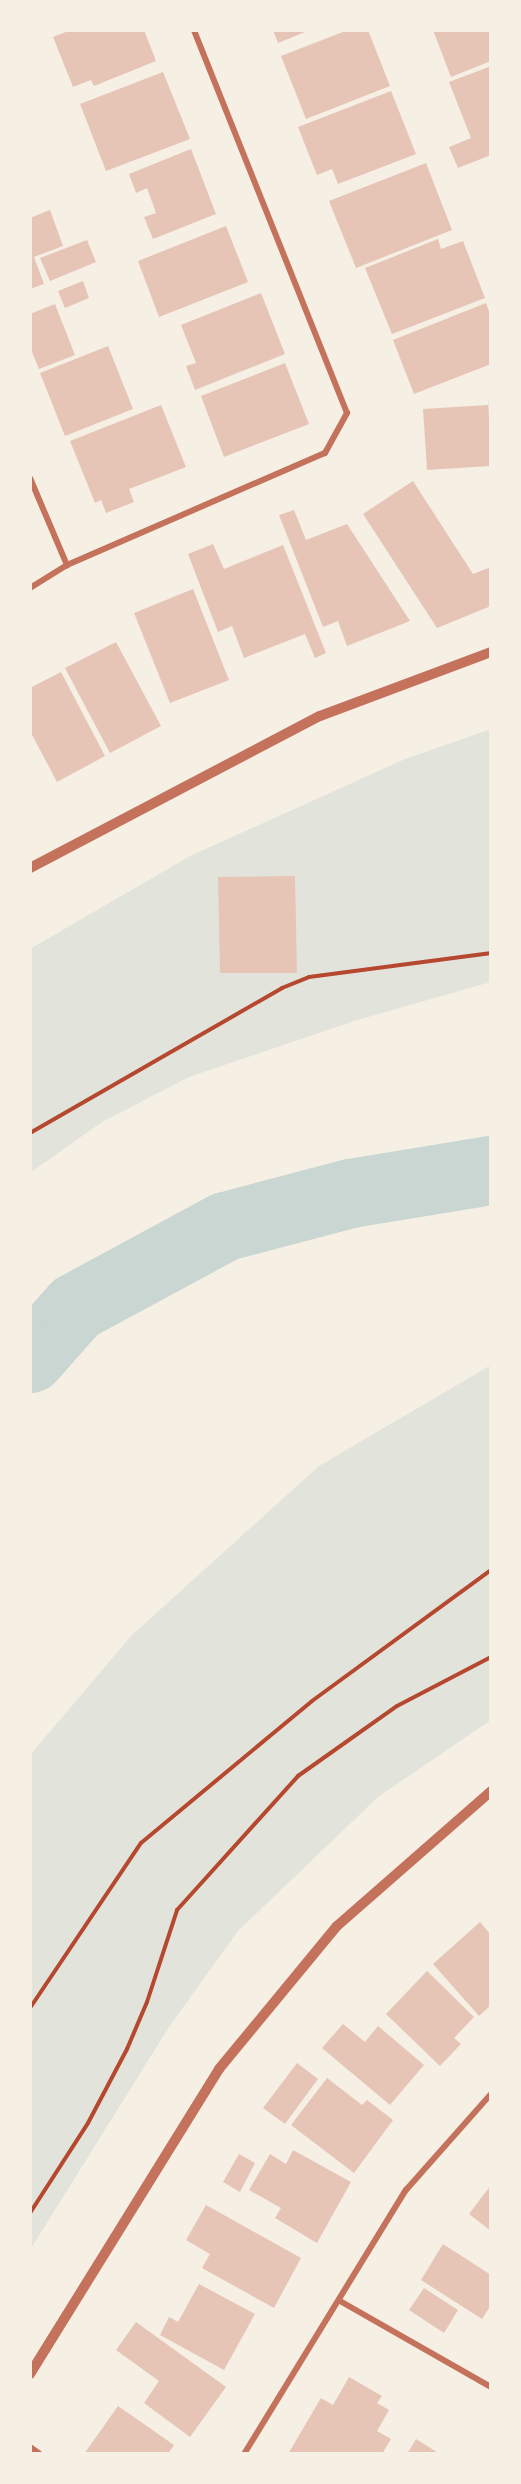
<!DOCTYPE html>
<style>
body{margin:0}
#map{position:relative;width:521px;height:2484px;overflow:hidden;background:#f6efe4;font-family:Signika,sans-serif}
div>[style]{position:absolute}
.green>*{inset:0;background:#e2e4dc}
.river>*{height:69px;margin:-34.5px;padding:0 34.5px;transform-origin:34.5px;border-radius:34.5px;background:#c9d6d2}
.building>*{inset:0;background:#e6c5b7}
.path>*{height:4px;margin:-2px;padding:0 2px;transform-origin:2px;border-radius:2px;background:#b5482f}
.minor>*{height:6px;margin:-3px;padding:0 3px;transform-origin:3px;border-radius:3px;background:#c5725c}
.tertiary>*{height:10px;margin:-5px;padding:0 5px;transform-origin:5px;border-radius:5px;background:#c5725c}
span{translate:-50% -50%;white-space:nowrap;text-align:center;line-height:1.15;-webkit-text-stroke:6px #f6efe4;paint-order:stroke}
.frame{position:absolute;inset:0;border:32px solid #f6efe4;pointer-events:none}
</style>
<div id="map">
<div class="green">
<i style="clip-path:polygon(491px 729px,491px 982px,354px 1021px,189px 1077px,102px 1122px,30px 1173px,30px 949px,190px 856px,405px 759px)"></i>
<i style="clip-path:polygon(491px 1365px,491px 1720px,378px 1797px,238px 1931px,169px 2027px,30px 2250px,30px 1755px,132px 1635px,319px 1466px)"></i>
</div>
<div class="river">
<i style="left:30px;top:1358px;width:68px;rotate:-48.6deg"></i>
<i style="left:75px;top:1307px;width:170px;rotate:-28.4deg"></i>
<i style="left:225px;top:1226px;width:129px;rotate:-14.8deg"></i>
<i style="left:350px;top:1193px;width:143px;rotate:-9.3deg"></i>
</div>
<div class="building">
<i style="clip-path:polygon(71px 30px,144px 30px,156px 61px,94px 86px,91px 80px,73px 87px,53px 37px)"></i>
<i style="clip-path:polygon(273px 30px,310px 30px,278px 43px)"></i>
<i style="clip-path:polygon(348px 30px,368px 30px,390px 86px,306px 119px,281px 56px)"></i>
<i style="clip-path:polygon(433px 30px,491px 30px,491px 61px,451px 77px)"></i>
<i style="clip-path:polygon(491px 66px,491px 155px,458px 168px,449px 147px,471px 138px,449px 82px)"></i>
<i style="clip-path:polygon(163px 72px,190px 139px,106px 171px,80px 104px)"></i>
<i style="clip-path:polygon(391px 91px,416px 154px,338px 184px,332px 169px,317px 175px,298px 127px)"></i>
<i style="clip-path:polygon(191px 149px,216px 214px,153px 239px,144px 217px,156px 213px,147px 188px,136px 193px,129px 174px)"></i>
<i style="clip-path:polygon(426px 163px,452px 230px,356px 268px,329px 201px)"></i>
<i style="clip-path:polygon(50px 210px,63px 246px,34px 257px,44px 284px,30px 289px,30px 218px)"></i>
<i style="clip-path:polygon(226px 226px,248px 282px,159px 317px,138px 261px)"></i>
<i style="clip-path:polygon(438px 239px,441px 249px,463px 241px,485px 298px,392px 334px,365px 268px)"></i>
<i style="clip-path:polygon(87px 240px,96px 262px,50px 281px,40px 258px)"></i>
<i style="clip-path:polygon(83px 281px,89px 298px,65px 308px,58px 291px)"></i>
<i style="clip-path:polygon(261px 293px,285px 354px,195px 390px,186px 366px,196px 363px,181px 325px)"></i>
<i style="clip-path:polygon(486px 303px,491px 317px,491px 364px,414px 394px,393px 340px)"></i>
<i style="clip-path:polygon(55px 304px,75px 355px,39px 369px,30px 347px,30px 314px)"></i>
<i style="clip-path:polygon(108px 346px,133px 409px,65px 436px,40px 373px)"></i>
<i style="clip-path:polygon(285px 363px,309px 424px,224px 457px,201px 396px)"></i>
<i style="clip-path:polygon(488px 396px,491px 466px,427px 470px,423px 409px,488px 405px)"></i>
<i style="clip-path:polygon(161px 405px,186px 467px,129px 489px,134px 502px,106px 513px,101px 500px,95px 503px,70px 441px)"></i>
<i style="clip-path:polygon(413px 481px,473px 574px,491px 567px,491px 606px,437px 628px,363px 514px)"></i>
<i style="clip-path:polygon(294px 510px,306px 540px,347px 524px,410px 621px,347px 646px,338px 621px,323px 627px,279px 515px)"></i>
<i style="clip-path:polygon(213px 544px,224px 569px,283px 545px,326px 653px,315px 658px,305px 634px,244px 658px,232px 626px,218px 632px,188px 554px)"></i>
<i style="clip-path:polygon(193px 589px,229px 680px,170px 703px,134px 613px)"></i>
<i style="clip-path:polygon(116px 642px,161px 726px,110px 753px,65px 668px)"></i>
<i style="clip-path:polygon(61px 672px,105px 756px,57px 782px,30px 731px,30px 688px)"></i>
<i style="clip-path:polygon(295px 876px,297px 973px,220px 973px,218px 877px)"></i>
<i style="clip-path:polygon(480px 1922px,491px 1935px,491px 2005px,479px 2016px,433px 1964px)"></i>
<i style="clip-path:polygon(427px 1971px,474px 2017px,454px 2038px,461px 2044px,440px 2066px,386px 2014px)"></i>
<i style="clip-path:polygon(343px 2024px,365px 2042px,378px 2026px,424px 2065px,390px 2105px,322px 2048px)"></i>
<i style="clip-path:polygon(297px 2063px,318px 2079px,285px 2124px,263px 2108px)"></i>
<i style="clip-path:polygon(327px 2078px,362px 2105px,367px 2100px,393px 2120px,354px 2173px,291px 2125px)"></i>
<i style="clip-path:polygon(293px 2150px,351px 2182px,317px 2243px,275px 2218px,281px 2208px,249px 2190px,270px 2154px,286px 2164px)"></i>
<i style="clip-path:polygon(239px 2154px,255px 2163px,240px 2192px,223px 2182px)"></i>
<i style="clip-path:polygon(491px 2185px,491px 2231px,469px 2214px)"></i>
<i style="clip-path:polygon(206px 2205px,301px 2258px,274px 2308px,202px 2268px,210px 2254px,186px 2240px)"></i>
<i style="clip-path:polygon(443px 2244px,491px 2275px,491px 2305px,482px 2319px,421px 2280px)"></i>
<i style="clip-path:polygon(199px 2284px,255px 2314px,224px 2370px,160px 2335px,169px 2317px,178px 2322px)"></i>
<i style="clip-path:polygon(424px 2288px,458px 2310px,444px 2333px,409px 2310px)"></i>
<i style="clip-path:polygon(136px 2322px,226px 2387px,190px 2437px,144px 2403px,159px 2381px,116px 2350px)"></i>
<i style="clip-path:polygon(349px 2377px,382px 2396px,377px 2403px,389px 2410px,377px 2431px,391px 2439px,382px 2454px,288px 2454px,321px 2398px,333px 2405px)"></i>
<i style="clip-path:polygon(118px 2406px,174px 2445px,168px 2454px,84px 2454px)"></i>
<i style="clip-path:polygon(416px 2439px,440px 2454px,407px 2454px)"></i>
</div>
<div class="path">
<i style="left:30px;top:1133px;width:291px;rotate:-29.9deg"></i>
<i style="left:282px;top:988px;width:29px;rotate:-22deg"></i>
<i style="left:309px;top:977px;width:184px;rotate:-7.5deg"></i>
<i style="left:30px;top:2008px;width:199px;rotate:-56.1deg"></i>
<i style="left:141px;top:1843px;width:222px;rotate:-39.7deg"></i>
<i style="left:312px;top:1701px;width:222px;rotate:-36.2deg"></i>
<i style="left:30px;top:2213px;width:107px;rotate:-57.2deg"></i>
<i style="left:88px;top:2123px;width:84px;rotate:-62.2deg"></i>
<i style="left:127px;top:2049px;width:51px;rotate:-66.9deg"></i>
<i style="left:147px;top:2002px;width:97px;rotate:-71.9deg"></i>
<i style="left:177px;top:1910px;width:181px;rotate:-47.9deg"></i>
<i style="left:298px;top:1776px;width:121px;rotate:-35.3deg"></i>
<i style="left:397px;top:1706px;width:106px;rotate:-27.5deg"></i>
</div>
<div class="minor">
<i style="left:30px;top:478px;width:95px;rotate:67deg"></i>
<i style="left:30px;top:588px;width:44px;rotate:-31.9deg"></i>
<i style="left:67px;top:565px;width:281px;rotate:-23.5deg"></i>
<i style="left:325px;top:453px;width:46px;rotate:-61.2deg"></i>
<i style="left:347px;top:413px;width:412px;rotate:-111.8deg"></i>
<i style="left:340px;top:2301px;width:174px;rotate:29.7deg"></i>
<i style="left:30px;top:2447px;width:12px;rotate:35deg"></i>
<i style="left:244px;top:2454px;width:310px;rotate:-58.5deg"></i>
<i style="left:406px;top:2190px;width:128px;rotate:-48.5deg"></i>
</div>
<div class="tertiary">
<i style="left:30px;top:868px;width:327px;rotate:-27.7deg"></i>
<i style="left:320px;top:716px;width:183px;rotate:-20.5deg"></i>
<i style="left:30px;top:2374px;width:359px;rotate:-58.2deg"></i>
<i style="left:219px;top:2069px;width:185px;rotate:-50.5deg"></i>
<i style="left:337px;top:1926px;width:205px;rotate:-41.2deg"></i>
</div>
<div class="frame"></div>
</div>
